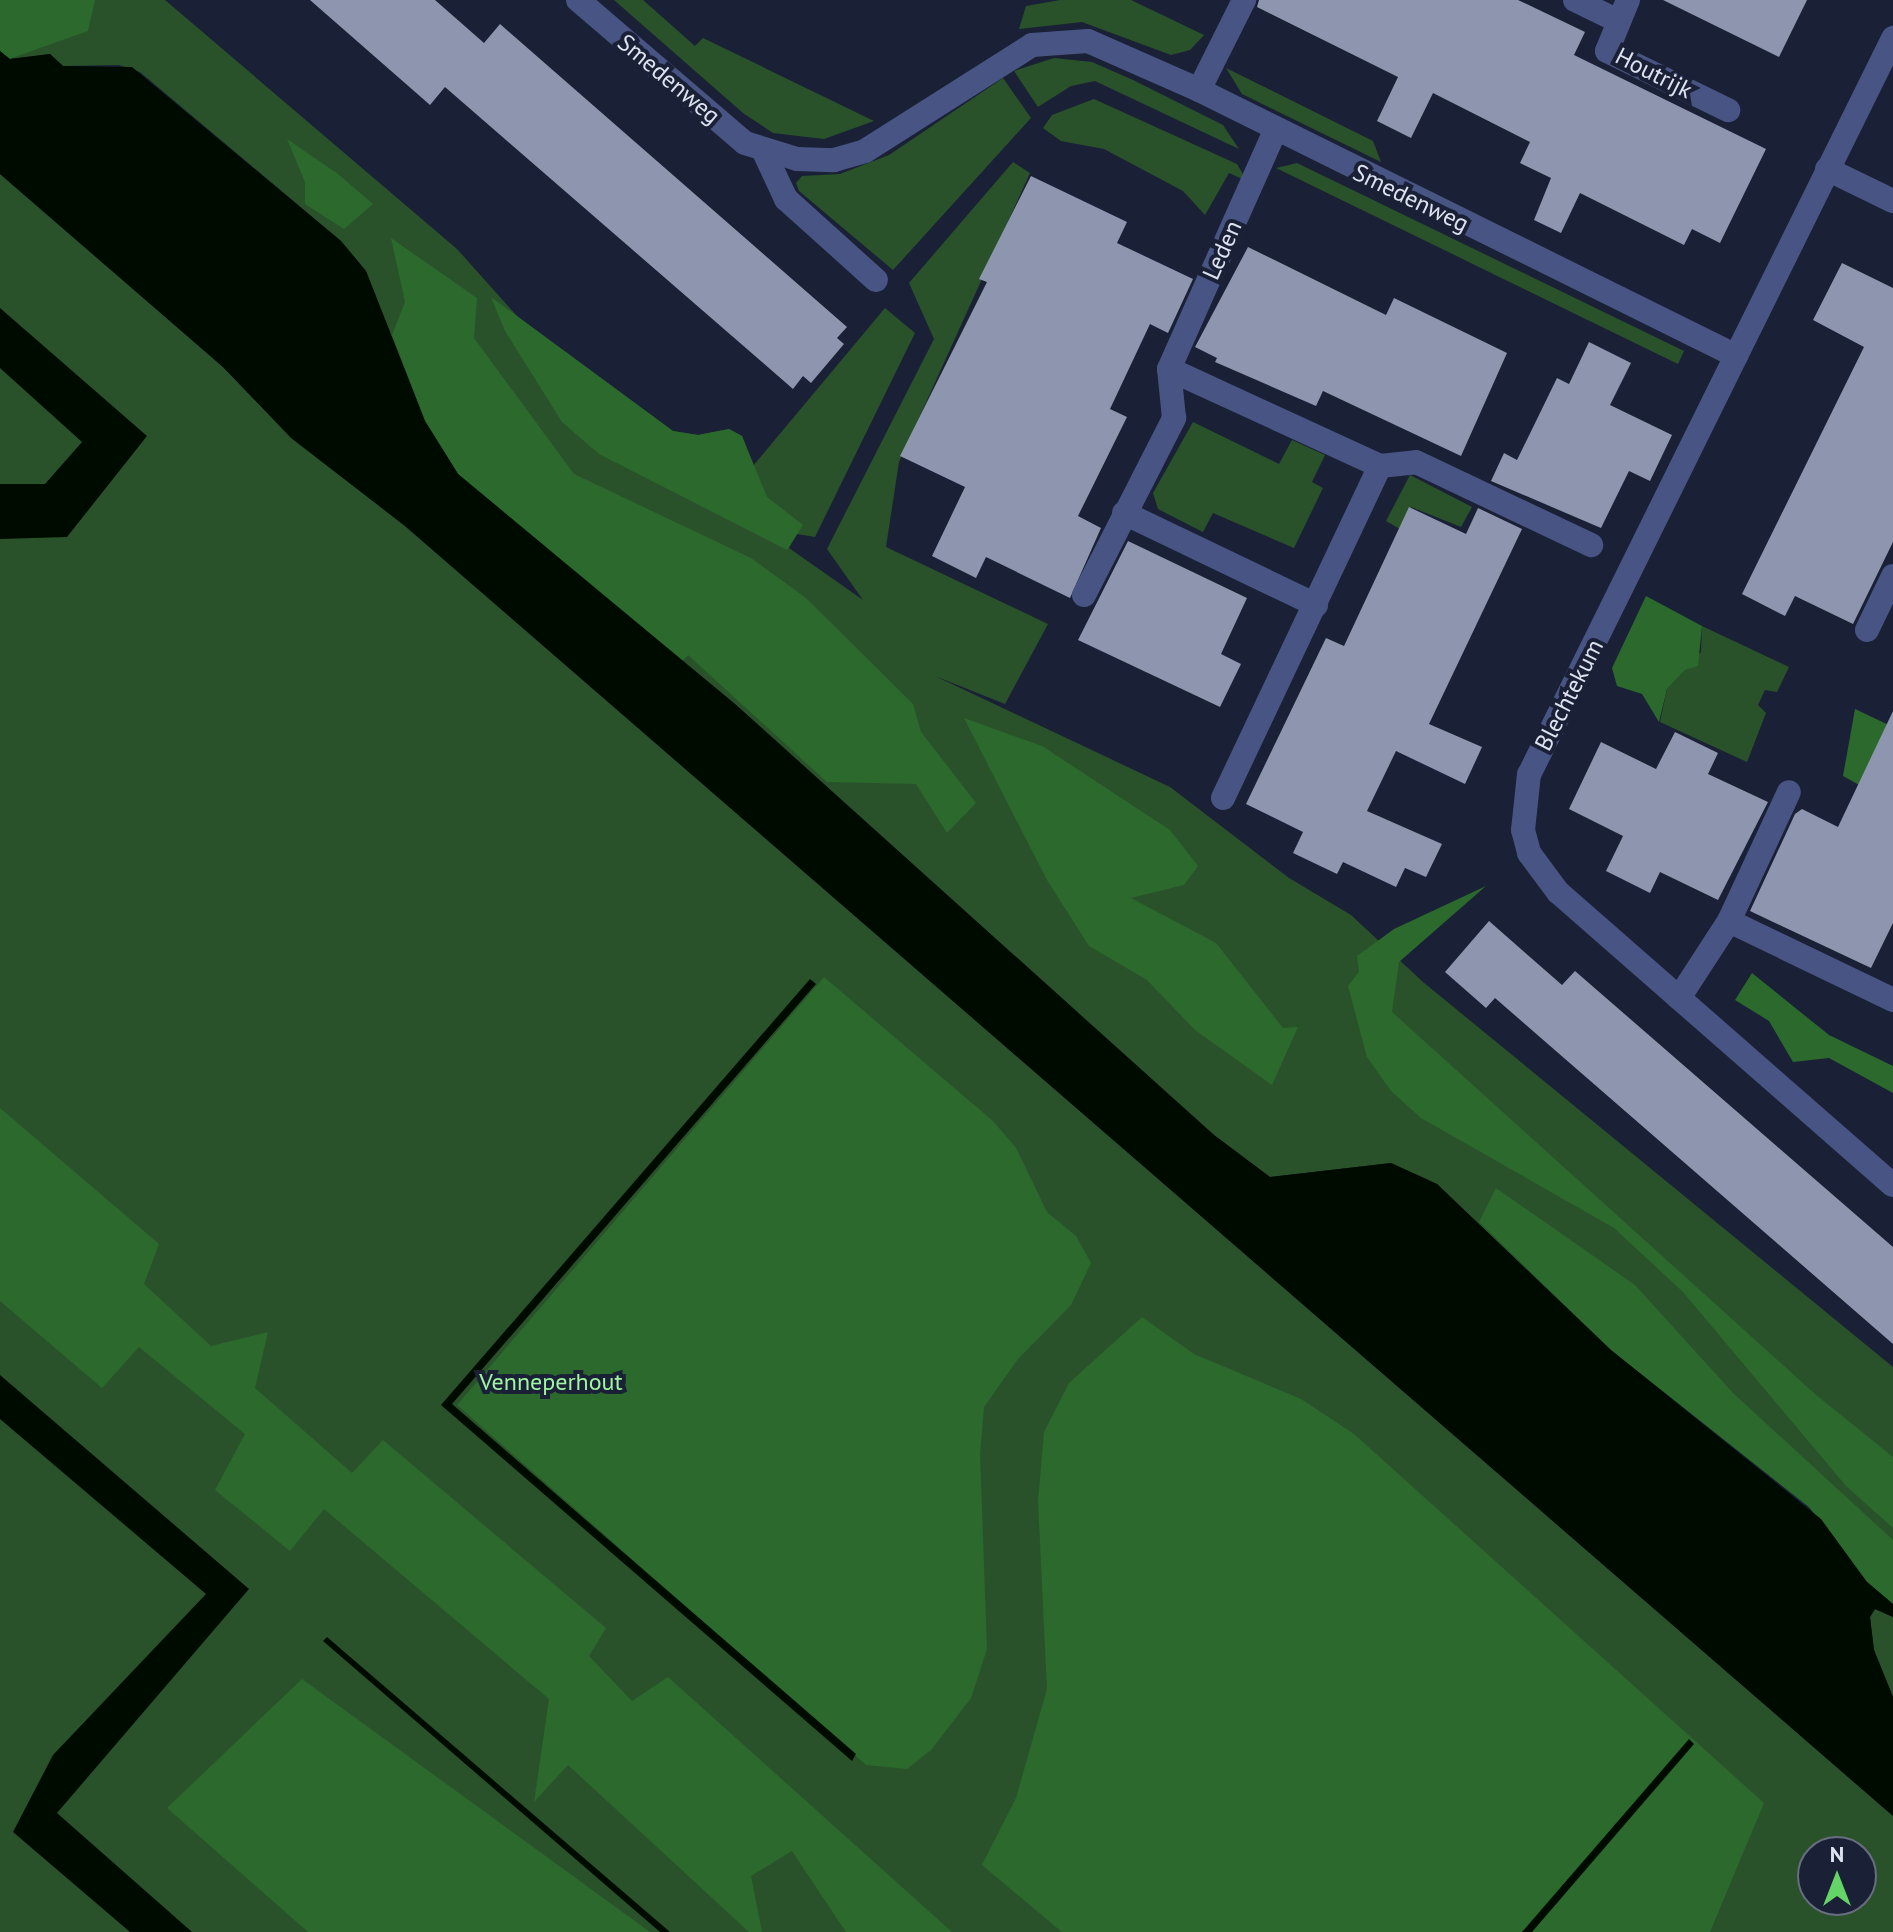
<!DOCTYPE html>
<style>
body{margin:0}
#map{position:relative;width:1893px;height:1932px;overflow:hidden;background:#1a2035;font-family:"PT Sans",sans-serif}
div>[style]{position:absolute}
.green>*{inset:0;background:#2a522a}
.forest>*{inset:0;background:#2b692d}
.water>*{inset:0;background:#000b00}
.building>*{inset:0;background:#8d95af}
.street>*{height:24px;margin:-12px;padding:0 12px;transform-origin:12px;border-radius:12px;background:#485584}
span{translate:-50% -50%;white-space:nowrap;text-align:center;line-height:1.15;-webkit-text-stroke:8px #1a2035;paint-order:stroke}
.street-label{font-size:24px;color:#dee3f1}
.park-label{font-size:24px;color:#a0f69f}
.north{position:absolute;left:1797px;top:1836px;width:80px;height:80px;box-sizing:border-box;background:#1a2035;border:2px solid #686e80;border-radius:50%;rotate:0deg;font-size:22px;font-weight:700;line-height:32px;text-align:center;color:#dee3f1}
.north::after{content:'';display:block;margin:auto;width:28px;height:36px;background:#65d467;clip-path:polygon(50% 0,100% 100%,50% 72%,0 100%)}
</style>
<div id="map">
<div class="green">
<i style="clip-path:polygon(0 0,165px 0,457px 249px,517px 316px,673px 431px,698px 435px,729px 429px,742px 436px,753px 466px,885px 308px,915px 333px,815px 537px,797px 534px,789px 548px,863px 600px,827px 549px,934px 339px,909px 283px,1013px 162px,1030px 173px,899px 462px,886px 547px,1048px 624px,1005px 704px,935px 676px,1170px 787px,1289px 878px,1351px 915px,1423px 982px,1893px 1367px,1893px 1604px,1809px 1507px,1611px 1350px,1437px 1184px,1391px 1163px,1270px 1177px,1214px 1135px,735px 704px,561px 562px,425px 421px,366px 271px,341px 241px,140px 72px,119px 65px,63px 66px,50px 54px,9px 59px,0 51px)"></i>
<i style="clip-path:polygon(614px 0,643px 0,695px 46px,703px 38px,874px 121px,824px 139px,773px 133px,743px 113px)"></i>
<i style="clip-path:polygon(1060px 0,1131px 0,1204px 35px,1190px 50px,1171px 55px,1082px 22px,1019px 29px,1026px 6px)"></i>
<i style="clip-path:polygon(1054px 58px,1092px 62px,1133px 80px,1223px 125px,1239px 149px,1095px 81px,1071px 86px,1038px 107px,1014px 71px)"></i>
<i style="clip-path:polygon(1226px 68px,1373px 141px,1381px 162px,1242px 94px)"></i>
<i style="clip-path:polygon(1003px 78px,1031px 118px,893px 270px,799px 191px,796px 183px,802px 176px,840px 174px,889px 155px)"></i>
<i style="clip-path:polygon(1094px 99px,1237px 164px,1247px 181px,1229px 173px,1205px 215px,1183px 191px,1104px 149px,1061px 141px,1043px 128px,1052px 115px)"></i>
<i style="clip-path:polygon(1297px 163px,1684px 351px,1678px 364px,1276px 168px)"></i>
<i style="clip-path:polygon(evenodd,0 174px,223px 367px,291px 437px,405px 526px,1893px 1816px,1893px 1932px,0 1932px,0 174px,1813px 1852px,1861px 1852px,1861px 1900px,1813px 1900px,1813px 1852px)"></i>
<i style="clip-path:polygon(1193px 422px,1279px 464px,1292px 440px,1325px 455px,1312px 482px,1323px 488px,1294px 548px,1213px 513px,1203px 532px,1158px 509px,1153px 493px)"></i>
<i style="clip-path:polygon(1410px 475px,1472px 507px,1461px 527px,1411px 507px,1400px 529px,1386px 521px)"></i>
<i style="clip-path:polygon(1702px 626px,1789px 667px,1777px 692px,1765px 690px,1758px 705px,1766px 713px,1747px 762px,1660px 722px,1667px 689px,1701px 652px)"></i>
<i style="clip-path:polygon(1875px 1609px,1893px 1617px,1893px 1697px,1874px 1650px,1870px 1617px)"></i>
</div>
<div class="forest">
<i style="clip-path:polygon(0 0,95px 0,88px 31px,9px 59px,0 51px)"></i>
<i style="clip-path:polygon(287px 139px,338px 174px,373px 204px,344px 229px,305px 204px,305px 182px)"></i>
<i style="clip-path:polygon(391px 238px,477px 298px,474px 338px,574px 474px,751px 558px,806px 598px,913px 704px,921px 732px,976px 803px,947px 833px,916px 784px,827px 782px,688px 655px,682px 661px,458px 474px,425px 421px,392px 335px,405px 302px)"></i>
<i style="clip-path:polygon(491px 297px,673px 431px,698px 435px,729px 429px,742px 436px,767px 497px,803px 525px,787px 550px,599px 454px,562px 422px,505px 331px)"></i>
<i style="clip-path:polygon(1646px 596px,1702px 626px,1698px 666px,1685px 670px,1667px 689px,1659px 722px,1642px 694px,1617px 686px,1612px 668px)"></i>
<i style="clip-path:polygon(1855px 709px,1893px 727px,1893px 804px,1843px 776px)"></i>
<i style="clip-path:polygon(964px 718px,1042px 746px,1170px 830px,1198px 866px,1184px 885px,1131px 898px,1216px 943px,1283px 1028px,1298px 1027px,1272px 1085px,1195px 1030px,1147px 980px,1089px 946px,1047px 880px)"></i>
<i style="clip-path:polygon(1486px 886px,1399px 962px,1392px 1012px,1815px 1394px,1893px 1457px,1893px 1528px,1846px 1486px,1683px 1292px,1614px 1228px,1421px 1118px,1391px 1091px,1367px 1057px,1348px 986px,1359px 972px,1357px 956px,1394px 929px)"></i>
<i style="clip-path:polygon(1752px 973px,1829px 1035px,1893px 1066px,1893px 1093px,1829px 1058px,1793px 1062px,1769px 1021px,1735px 1000px)"></i>
<i style="clip-path:polygon(824px 977px,993px 1121px,1016px 1148px,1047px 1212px,1076px 1236px,1091px 1263px,1071px 1305px,1018px 1359px,984px 1407px,980px 1454px,987px 1649px,971px 1698px,931px 1750px,907px 1769px,866px 1765px,457px 1405px)"></i>
<i style="clip-path:polygon(0 1108px,159px 1244px,144px 1284px,211px 1346px,268px 1332px,255px 1388px,352px 1473px,383px 1440px,606px 1628px,589px 1656px,632px 1701px,668px 1677px,952px 1932px,846px 1932px,792px 1851px,751px 1876px,762px 1932px,749px 1932px,568px 1765px,534px 1802px,549px 1699px,324px 1509px,290px 1551px,215px 1490px,245px 1434px,139px 1347px,102px 1388px,0 1301px)"></i>
<i style="clip-path:polygon(1496px 1188px,1635px 1285px,1733px 1393px,1893px 1540px,1893px 1604px,1867px 1582px,1809px 1507px,1611px 1350px,1479px 1222px)"></i>
<i style="clip-path:polygon(1142px 1317px,1194px 1354px,1301px 1399px,1354px 1434px,1764px 1803px,1710px 1932px,1062px 1932px,982px 1865px,1016px 1798px,1047px 1689px,1038px 1501px,1044px 1432px,1069px 1383px)"></i>
<i style="clip-path:polygon(302px 1679px,650px 1932px,308px 1932px,167px 1808px)"></i>
</div>
<div class="water">
<i style="clip-path:polygon(0 51px,10px 59px,50px 54px,63px 66px,132px 67px,341px 241px,366px 271px,425px 421px,458px 474px,735px 704px,1214px 1135px,1270px 1177px,1391px 1163px,1437px 1184px,1611px 1350px,1821px 1519px,1867px 1582px,1893px 1604px,1893px 1617px,1875px 1609px,1870px 1617px,1874px 1650px,1893px 1697px,1893px 1816px,405px 526px,291px 438px,223px 367px,0 174px)"></i>
<i style="clip-path:polygon(0 308px,147px 436px,67px 537px,0 539px,0 484px,45px 484px,82px 442px,0 368px)"></i>
<i style="clip-path:polygon(810px 979px,816px 984px,452px 1404px,856px 1754px,852px 1761px,441px 1405px)"></i>
<i style="clip-path:polygon(0 1375px,249px 1589px,57px 1813px,192px 1932px,130px 1932px,13px 1832px,53px 1755px,206px 1594px,0 1419px)"></i>
<i style="clip-path:polygon(327px 1637px,670px 1932px,660px 1932px,323px 1641px)"></i>
<i style="clip-path:polygon(1689px 1739px,1694px 1744px,1532px 1932px,1522px 1932px)"></i>
</div>
<div class="building">
<i style="clip-path:polygon(310px 0,435px 0,484px 43px,500px 24px,847px 327px,837px 338px,844px 344px,811px 383px,803px 376px,793px 389px,445px 87px,430px 105px)"></i>
<i style="clip-path:polygon(1259px 0,1518px 0,1585px 32px,1574px 55px,1766px 149px,1720px 243px,1692px 229px,1684px 245px,1580px 193px,1561px 233px,1534px 220px,1551px 178px,1520px 163px,1530px 142px,1433px 93px,1411px 138px,1377px 121px,1398px 77px,1257px 7px)"></i>
<i style="clip-path:polygon(1663px 0,1807px 0,1779px 57px)"></i>
<i style="clip-path:polygon(1031px 176px,1127px 222px,1117px 243px,1193px 279px,1168px 333px,1150px 324px,1110px 409px,1127px 417px,1078px 516px,1101px 528px,1070px 598px,986px 557px,976px 578px,932px 556px,965px 487px,900px 456px,987px 282px,979px 279px)"></i>
<i style="clip-path:polygon(1248px 247px,1386px 315px,1394px 298px,1507px 353px,1461px 456px,1323px 391px,1316px 406px,1215px 362px,1217px 358px,1195px 347px)"></i>
<i style="clip-path:polygon(1842px 263px,1893px 288px,1893px 542px,1853px 624px,1795px 596px,1785px 616px,1742px 594px,1864px 347px,1813px 320px)"></i>
<i style="clip-path:polygon(1589px 342px,1631px 363px,1610px 405px,1672px 435px,1650px 481px,1629px 471px,1601px 528px,1491px 481px,1504px 453px,1517px 460px,1557px 378px,1569px 384px)"></i>
<i style="clip-path:polygon(1409px 507px,1466px 534px,1478px 508px,1522px 529px,1429px 724px,1482px 747px,1465px 784px,1396px 751px,1367px 811px,1442px 844px,1426px 877px,1405px 868px,1396px 887px,1343px 862px,1337px 874px,1293px 853px,1303px 832px,1246px 804px,1326px 638px,1344px 646px)"></i>
<i style="clip-path:polygon(1128px 541px,1247px 598px,1221px 654px,1241px 664px,1220px 707px,1078px 640px)"></i>
<i style="clip-path:polygon(1893px 711px,1893px 923px,1871px 968px,1750px 911px,1795px 814px,1802px 809px,1838px 827px)"></i>
<i style="clip-path:polygon(1675px 732px,1718px 753px,1708px 774px,1768px 802px,1718px 900px,1660px 872px,1650px 893px,1606px 871px,1623px 836px,1569px 809px,1601px 742px,1656px 769px)"></i>
<i style="clip-path:polygon(1489px 921px,1562px 985px,1575px 971px,1893px 1247px,1893px 1344px,1495px 998px,1486px 1008px,1445px 972px)"></i>
</div>
<div class="street">
<i style="left:578px;top:0;width:220px;rotate:40.6deg"></i>
<i style="left:745px;top:143px;width:54px;rotate:17.1deg"></i>
<i style="left:797px;top:159px;width:37px;rotate:2deg"></i>
<i style="left:834px;top:160px;width:32px;rotate:-16deg"></i>
<i style="left:865px;top:151px;width:198px;rotate:-32.4deg"></i>
<i style="left:1032px;top:45px;width:56px;rotate:-4.1deg"></i>
<i style="left:1088px;top:41px;width:121px;rotate:23.8deg"></i>
<i style="left:1199px;top:90px;width:599px;rotate:26.35deg"></i>
<i style="left:1736px;top:356px;width:355px;rotate:-63.7deg"></i>
<i style="left:1575px;top:0;width:48px;rotate:26deg"></i>
<i style="left:1628px;top:0;width:55px;rotate:112.4deg"></i>
<i style="left:1607px;top:51px;width:135px;rotate:26deg"></i>
<i style="left:1199px;top:90px;width:101px;rotate:-63.4deg"></i>
<i style="left:764px;top:152px;width:52px;rotate:64.9deg"></i>
<i style="left:786px;top:199px;width:121px;rotate:42deg"></i>
<i style="left:1827px;top:169px;width:73px;rotate:25.9deg"></i>
<i style="left:1736px;top:356px;width:466px;rotate:116.3deg"></i>
<i style="left:1529px;top:774px;width:56px;rotate:96.1deg"></i>
<i style="left:1523px;top:830px;width:24px;rotate:75deg"></i>
<i style="left:1529px;top:853px;width:49px;rotate:53.4deg"></i>
<i style="left:1558px;top:892px;width:445px;rotate:41.2deg"></i>
<i style="left:1169px;top:369px;width:232px;rotate:24.7deg"></i>
<i style="left:1380px;top:466px;width:36px;rotate:-6deg"></i>
<i style="left:1416px;top:462px;width:194px;rotate:25.4deg"></i>
<i style="left:1124px;top:513px;width:213px;rotate:25.6deg"></i>
<i style="left:1084px;top:595px;width:199px;rotate:-63deg"></i>
<i style="left:1174px;top:418px;width:49px;rotate:-95.8deg"></i>
<i style="left:1169px;top:369px;width:261px;rotate:-66deg"></i>
<i style="left:1867px;top:630px;width:60px;rotate:-64.3deg"></i>
<i style="left:1223px;top:798px;width:367px;rotate:-64.7deg"></i>
<i style="left:1729px;top:921px;width:182px;rotate:25.7deg"></i>
<i style="left:1679px;top:998px;width:92px;rotate:-57deg"></i>
<i style="left:1729px;top:921px;width:142px;rotate:-65.1deg"></i>
</div>
<div class="street-label">
<span style="left:1654px;top:73px;rotate:27deg">Houtrijk</span>
<span style="left:669px;top:79px;rotate:40deg">Smedenweg</span>
<span style="left:1411px;top:198px;rotate:26deg">Smedenweg</span>
<span style="left:1222px;top:250px;rotate:-66deg">Leden</span>
<span style="left:1569px;top:695px;rotate:-63deg">Blechtekum</span>
</div>
<div class="park-label">
<span style="left:551px;top:1382px">Venneperhout</span>
</div>
<div class="north">N</div>
</div>
